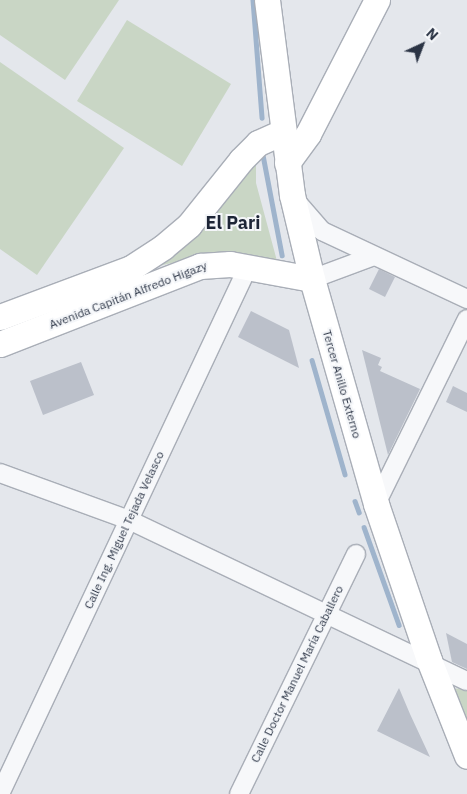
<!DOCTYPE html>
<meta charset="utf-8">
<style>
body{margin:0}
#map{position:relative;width:467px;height:794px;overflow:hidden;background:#e4e7ec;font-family:"IBM Plex Sans",sans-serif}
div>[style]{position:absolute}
.green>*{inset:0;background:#c9d6c5}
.stream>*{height:4.5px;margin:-2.25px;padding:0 2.25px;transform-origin:2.25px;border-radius:2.25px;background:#9fb4cc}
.building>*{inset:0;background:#bbc0ca}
.roads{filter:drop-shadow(1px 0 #a9aeb7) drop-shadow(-1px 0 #a9aeb7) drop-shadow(0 1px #a9aeb7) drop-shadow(0 -1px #a9aeb7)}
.street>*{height:18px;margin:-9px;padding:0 9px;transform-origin:9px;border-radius:9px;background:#f7f8fa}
.secondary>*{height:25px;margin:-12.5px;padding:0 12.5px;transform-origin:12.5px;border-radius:12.5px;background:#fff}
span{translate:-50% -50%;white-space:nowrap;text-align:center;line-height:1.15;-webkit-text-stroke:4px #f4f6f9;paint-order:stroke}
.street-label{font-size:12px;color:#2b3445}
.district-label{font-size:18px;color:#1d2536;font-weight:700}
.north{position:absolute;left:397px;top:20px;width:50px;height:50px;-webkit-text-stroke:4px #f4f6f9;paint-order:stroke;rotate:43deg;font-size:14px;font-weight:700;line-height:20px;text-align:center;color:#2b3445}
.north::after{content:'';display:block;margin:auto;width:18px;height:22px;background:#2b3445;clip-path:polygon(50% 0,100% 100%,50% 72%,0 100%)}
</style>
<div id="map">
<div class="green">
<i style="clip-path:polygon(0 0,119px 0,65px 80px,0 35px)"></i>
<i style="clip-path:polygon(127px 20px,231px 84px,182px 166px,77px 101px)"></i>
<i style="clip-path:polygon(0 62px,124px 148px,37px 275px,0 249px)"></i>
<i style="clip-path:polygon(256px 159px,256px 183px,277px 261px,211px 254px,154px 267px)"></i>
<i style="clip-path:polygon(467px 688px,467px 733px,449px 689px)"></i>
</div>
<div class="stream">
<i style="left:253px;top:0;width:118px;rotate:85.6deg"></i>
<i style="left:263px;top:155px;width:102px;rotate:79.2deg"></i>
<i style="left:312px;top:360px;width:119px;rotate:73.9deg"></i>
<i style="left:355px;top:501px;width:12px;rotate:70deg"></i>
<i style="left:364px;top:527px;width:104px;rotate:70.3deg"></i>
</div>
<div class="building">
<i style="clip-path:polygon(379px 269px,395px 277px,385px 297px,369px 289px)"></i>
<i style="clip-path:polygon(251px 311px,289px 330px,299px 368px,238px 337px)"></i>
<i style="clip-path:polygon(362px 350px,381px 358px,378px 365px,382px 367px,380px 371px,420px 389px,388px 455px)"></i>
<i style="clip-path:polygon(81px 362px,94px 395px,43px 415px,30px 381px)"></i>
<i style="clip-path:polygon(453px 386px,467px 393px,467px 412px,446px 402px)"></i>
<i style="clip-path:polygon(446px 633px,467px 644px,467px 669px,452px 662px)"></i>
<i style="clip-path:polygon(399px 688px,410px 714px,430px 757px,377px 731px)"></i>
</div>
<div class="roads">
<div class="street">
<i style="left:296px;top:201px;width:40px;rotate:49deg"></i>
<i style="left:322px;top:231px;width:160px;rotate:25.1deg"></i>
<i style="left:312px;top:279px;width:66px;rotate:-20.4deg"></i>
<i style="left:0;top:473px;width:137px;rotate:20deg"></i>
<i style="left:129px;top:520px;width:374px;rotate:25.5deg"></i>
<i style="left:376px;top:504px;width:206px;rotate:-63.8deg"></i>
<i style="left:0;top:794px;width:582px;rotate:-64.8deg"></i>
<i style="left:239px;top:794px;width:267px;rotate:-64deg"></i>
</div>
<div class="secondary">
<i style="left:267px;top:0;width:197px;rotate:82.7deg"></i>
<i style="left:292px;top:195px;width:86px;rotate:76.6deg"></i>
<i style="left:312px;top:279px;width:234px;rotate:74.1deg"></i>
<i style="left:376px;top:504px;width:165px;rotate:71.2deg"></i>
<i style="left:429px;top:660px;width:103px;rotate:68.4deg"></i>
<i style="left:287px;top:163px;width:36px;rotate:-54deg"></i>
<i style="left:308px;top:134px;width:151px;rotate:-62.8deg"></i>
<i style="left:0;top:317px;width:140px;rotate:-20.5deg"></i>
<i style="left:131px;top:268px;width:38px;rotate:-33deg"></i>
<i style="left:163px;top:247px;width:34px;rotate:-40deg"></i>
<i style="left:189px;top:225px;width:83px;rotate:-51.3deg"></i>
<i style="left:241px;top:160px;width:24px;rotate:-45deg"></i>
<i style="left:258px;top:143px;width:27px;rotate:-24deg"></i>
<i style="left:0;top:344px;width:215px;rotate:-21.3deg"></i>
<i style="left:200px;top:266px;width:30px;rotate:-4deg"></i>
<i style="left:230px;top:264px;width:83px;rotate:10.4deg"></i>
</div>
</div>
<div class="street-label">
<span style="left:128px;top:295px;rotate:-21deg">Avenida Capitán Alfredo Higazy</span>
<span style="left:342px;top:384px;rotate:74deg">Tercer Anillo Externo</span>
<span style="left:124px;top:530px;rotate:-65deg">Calle Ing. Miguel Tejada Velasco</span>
<span style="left:297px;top:674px;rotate:-64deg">Calle Doctor Manuel María Caballero</span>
</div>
<div class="district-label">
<span style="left:233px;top:223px">El Pari</span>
</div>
<div class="north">N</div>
</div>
